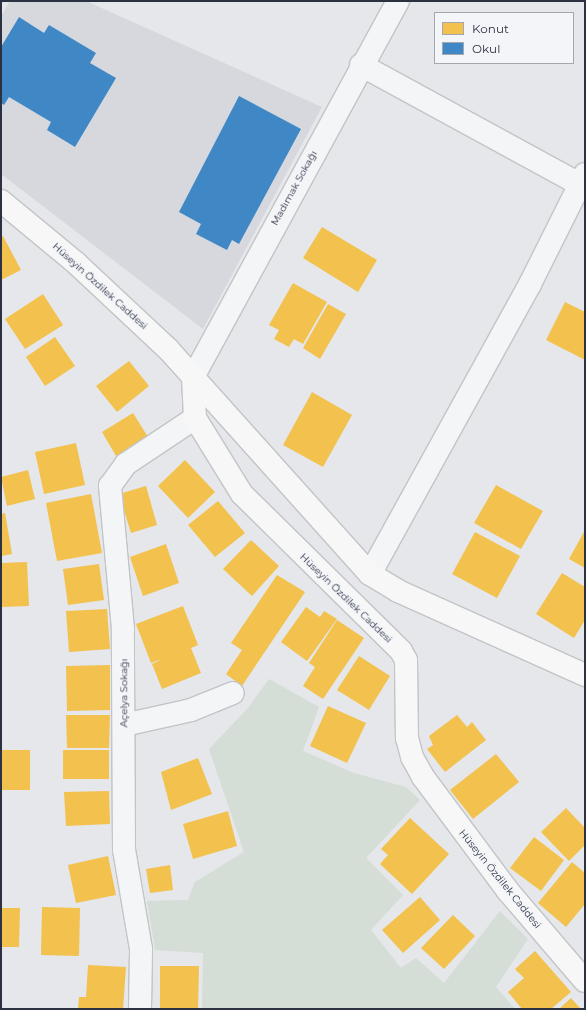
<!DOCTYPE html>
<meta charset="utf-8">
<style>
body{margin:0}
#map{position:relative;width:586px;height:1010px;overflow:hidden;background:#e5e7ea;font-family:Montserrat,sans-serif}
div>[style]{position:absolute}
.built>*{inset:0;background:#d6d8de}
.green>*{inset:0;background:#d4ddd6}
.homes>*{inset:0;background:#f2c14e}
.schools>*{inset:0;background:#3f88c5}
.roads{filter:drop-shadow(1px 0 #c2c4c6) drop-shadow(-1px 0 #c2c4c6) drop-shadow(0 1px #c2c4c6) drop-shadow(0 -1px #c2c4c6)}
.street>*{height:22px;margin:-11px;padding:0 11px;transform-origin:11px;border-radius:11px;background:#f4f5f6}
.secondary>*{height:22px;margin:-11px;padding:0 11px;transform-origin:11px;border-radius:11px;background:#f7f7f8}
span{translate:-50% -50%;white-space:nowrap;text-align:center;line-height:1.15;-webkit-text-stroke:4px #f3f5f8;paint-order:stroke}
.street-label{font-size:10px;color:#2c3142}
.frame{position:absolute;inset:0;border:2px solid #2c3142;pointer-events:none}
.legend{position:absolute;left:434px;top:12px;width:140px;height:52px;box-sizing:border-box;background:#f3f5f8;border:1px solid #a3a7af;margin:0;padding:5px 7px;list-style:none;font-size:12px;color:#2c3142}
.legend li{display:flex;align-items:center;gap:8px;height:20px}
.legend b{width:20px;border:1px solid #a3a7af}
</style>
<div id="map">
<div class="built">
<i style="clip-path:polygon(10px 1px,86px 1px,322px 107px,203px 329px,1px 174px,1px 16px)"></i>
</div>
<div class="green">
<i style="clip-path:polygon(269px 679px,319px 707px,303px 751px,354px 773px,406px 787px,420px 800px,366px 858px,403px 895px,371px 930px,401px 968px,416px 958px,444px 983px,500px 911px,528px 939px,496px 987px,515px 1009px,202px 1009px,203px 953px,155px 950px,147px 901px,188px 900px,195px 882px,244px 852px,209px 749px,248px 708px)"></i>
</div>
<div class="homes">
<i style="clip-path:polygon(322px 227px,377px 260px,358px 292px,303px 258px)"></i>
<i style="clip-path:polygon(3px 236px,21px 270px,1px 280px,1px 237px)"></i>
<i style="clip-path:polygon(293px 283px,327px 302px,303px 344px,294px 339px,289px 347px,274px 339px,279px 330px,269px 325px)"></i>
<i style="clip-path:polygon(43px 294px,63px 325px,25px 349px,5px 319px)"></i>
<i style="clip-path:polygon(565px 302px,585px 312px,585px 360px,546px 340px)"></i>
<i style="clip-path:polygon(328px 304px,346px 314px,320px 359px,303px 348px)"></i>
<i style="clip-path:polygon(55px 337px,75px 366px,45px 386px,26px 357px)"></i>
<i style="clip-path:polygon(129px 361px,149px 386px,117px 412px,96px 386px)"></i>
<i style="clip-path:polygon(312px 392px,352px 415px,323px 467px,283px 445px)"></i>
<i style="clip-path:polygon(133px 413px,148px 437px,116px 456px,102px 432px)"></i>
<i style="clip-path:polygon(76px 443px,85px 485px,44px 494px,35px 452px)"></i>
<i style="clip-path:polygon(185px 460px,215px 492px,188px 518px,158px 486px)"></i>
<i style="clip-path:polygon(28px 470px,35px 499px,7px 506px,1px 477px)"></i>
<i style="clip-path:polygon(496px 485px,543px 511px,521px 549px,474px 523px)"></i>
<i style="clip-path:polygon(146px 486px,157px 525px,131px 533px,119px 494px)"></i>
<i style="clip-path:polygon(91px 494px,102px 553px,57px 561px,46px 503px)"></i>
<i style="clip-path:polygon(218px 501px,245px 533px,215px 557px,188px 525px)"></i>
<i style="clip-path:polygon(5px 513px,12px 554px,1px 556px,1px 514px)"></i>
<i style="clip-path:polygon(585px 530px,585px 568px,569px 559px)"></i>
<i style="clip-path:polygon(475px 532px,520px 556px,497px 598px,452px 574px)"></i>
<i style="clip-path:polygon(251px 540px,279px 566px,252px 596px,223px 569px)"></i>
<i style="clip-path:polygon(166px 544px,179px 583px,143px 596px,130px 557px)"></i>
<i style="clip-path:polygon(27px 562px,29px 606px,1px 607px,1px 563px)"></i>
<i style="clip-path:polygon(99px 564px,104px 600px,68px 605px,63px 569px)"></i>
<i style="clip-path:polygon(562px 573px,585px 587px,585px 620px,574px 638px,536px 614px)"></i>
<i style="clip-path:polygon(277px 575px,305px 592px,242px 686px,226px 674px,242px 650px,231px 643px)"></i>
<i style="clip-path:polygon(183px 606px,198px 645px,191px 648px,201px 673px,162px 689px,152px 664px,162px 659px,151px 663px,136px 624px)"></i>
<i style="clip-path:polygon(306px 607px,320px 617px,324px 611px,337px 619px,307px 661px,281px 642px)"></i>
<i style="clip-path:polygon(107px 609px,110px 649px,69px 652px,66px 611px)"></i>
<i style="clip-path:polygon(337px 620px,364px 638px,323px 699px,303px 686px,315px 667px,309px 663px)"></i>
<i style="clip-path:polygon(359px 656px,390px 676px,369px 710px,337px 690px)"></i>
<i style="clip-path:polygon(110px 665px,110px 710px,67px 711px,66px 666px)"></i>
<i style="clip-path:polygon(328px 706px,366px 723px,347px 763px,310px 746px)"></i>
<i style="clip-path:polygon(66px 715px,110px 715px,109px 748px,67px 748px)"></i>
<i style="clip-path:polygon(457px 715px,467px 727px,472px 722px,486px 740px,445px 772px,427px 749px,433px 745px,429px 736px)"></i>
<i style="clip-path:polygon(1px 750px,30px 750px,30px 790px,1px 790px)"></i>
<i style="clip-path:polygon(63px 750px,109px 750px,109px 779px,63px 779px)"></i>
<i style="clip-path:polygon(496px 754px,519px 782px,473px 819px,450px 790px)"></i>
<i style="clip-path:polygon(198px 758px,212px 794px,171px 810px,161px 772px)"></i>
<i style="clip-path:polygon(109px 791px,110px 824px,66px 826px,64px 792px)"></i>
<i style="clip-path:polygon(566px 808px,585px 828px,585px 845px,569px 861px,541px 832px)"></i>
<i style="clip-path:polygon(228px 811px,237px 846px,193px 859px,183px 824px)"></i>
<i style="clip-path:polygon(410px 818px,449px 854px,412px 894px,380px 864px,388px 855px,381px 849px)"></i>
<i style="clip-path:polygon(534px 837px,564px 860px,541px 891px,510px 868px)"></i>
<i style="clip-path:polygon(108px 856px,116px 895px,76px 903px,68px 865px)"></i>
<i style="clip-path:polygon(572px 862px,585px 873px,585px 904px,566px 927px,538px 903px)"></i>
<i style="clip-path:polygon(170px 865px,173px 890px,150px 893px,146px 869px)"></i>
<i style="clip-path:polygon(420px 897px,440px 920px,403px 953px,382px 930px)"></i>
<i style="clip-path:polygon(42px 907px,80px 908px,79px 956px,41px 955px)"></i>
<i style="clip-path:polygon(1px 908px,20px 908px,19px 947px,1px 947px)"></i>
<i style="clip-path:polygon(453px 915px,475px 936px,444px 969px,421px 948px)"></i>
<i style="clip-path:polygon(535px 951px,571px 992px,551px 1009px,522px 1009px,508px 992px,524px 978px,515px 969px)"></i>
<i style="clip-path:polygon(88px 965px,126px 967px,123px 1009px,78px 1009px,79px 997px,86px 997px)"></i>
<i style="clip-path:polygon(160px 966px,199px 966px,198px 1009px,160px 1009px)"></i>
<i style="clip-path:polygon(571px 998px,581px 1009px,559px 1009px)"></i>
</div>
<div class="schools">
<i style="clip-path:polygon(19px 17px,44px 33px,49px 25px,96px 53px,90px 63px,116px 78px,75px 147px,47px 130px,51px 122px,9px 97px,4px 105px,1px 103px,1px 47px)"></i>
<i style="clip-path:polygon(239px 96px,301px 129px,239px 244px,232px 240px,227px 250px,196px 234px,201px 224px,179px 212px)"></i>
</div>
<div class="roads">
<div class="street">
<i style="left:361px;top:65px;width:248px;rotate:28.6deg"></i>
<i style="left:193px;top:377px;width:428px;rotate:-61.4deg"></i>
<i style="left:370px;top:574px;width:331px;rotate:-61.1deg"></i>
<i style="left:530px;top:284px;width:123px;rotate:-63.4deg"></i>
<i style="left:124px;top:725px;width:69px;rotate:-12.6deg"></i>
<i style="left:191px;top:710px;width:45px;rotate:-22deg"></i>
<i style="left:140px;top:1009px;width:60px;rotate:-89deg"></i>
<i style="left:141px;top:949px;width:100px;rotate:-99.7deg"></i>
<i style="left:124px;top:850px;width:221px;rotate:-90.3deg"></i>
<i style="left:123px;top:629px;width:144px;rotate:-95.2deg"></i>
<i style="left:110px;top:486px;width:27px;rotate:-54deg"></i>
<i style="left:126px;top:464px;width:83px;rotate:-33.7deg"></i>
</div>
<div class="secondary">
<i style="left:1px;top:201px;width:97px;rotate:39.6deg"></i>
<i style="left:76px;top:263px;width:126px;rotate:43.1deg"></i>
<i style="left:168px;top:349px;width:302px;rotate:48.1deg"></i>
<i style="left:370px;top:574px;width:33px;rotate:31deg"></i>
<i style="left:398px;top:591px;width:205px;rotate:24.2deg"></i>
<i style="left:193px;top:377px;width:41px;rotate:87.2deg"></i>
<i style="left:195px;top:418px;width:89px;rotate:58.3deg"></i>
<i style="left:242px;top:494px;width:223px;rotate:44.6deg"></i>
<i style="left:401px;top:651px;width:10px;rotate:61deg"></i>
<i style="left:406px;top:660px;width:78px;rotate:89.3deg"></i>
<i style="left:407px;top:738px;width:20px;rotate:75deg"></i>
<i style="left:412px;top:757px;width:23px;rotate:61deg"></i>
<i style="left:423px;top:777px;width:142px;rotate:53.3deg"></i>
<i style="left:508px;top:891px;width:118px;rotate:49.5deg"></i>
</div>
</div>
<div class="street-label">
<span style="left:294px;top:188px;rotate:-61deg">Madımak Sokağı</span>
<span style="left:100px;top:286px;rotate:42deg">Hüseyin Özdilek Caddesi</span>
<span style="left:346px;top:598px;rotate:44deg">Hüseyin Özdilek Caddesi</span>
<span style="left:124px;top:693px;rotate:-90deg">Açelya Sokağı</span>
<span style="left:500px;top:879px;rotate:51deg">Hüseyin Özdilek Caddesi</span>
</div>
<div class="frame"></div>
<ul class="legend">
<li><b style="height:11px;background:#f2c14e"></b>Konut</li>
<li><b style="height:11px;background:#3f88c5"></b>Okul</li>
</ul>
</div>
